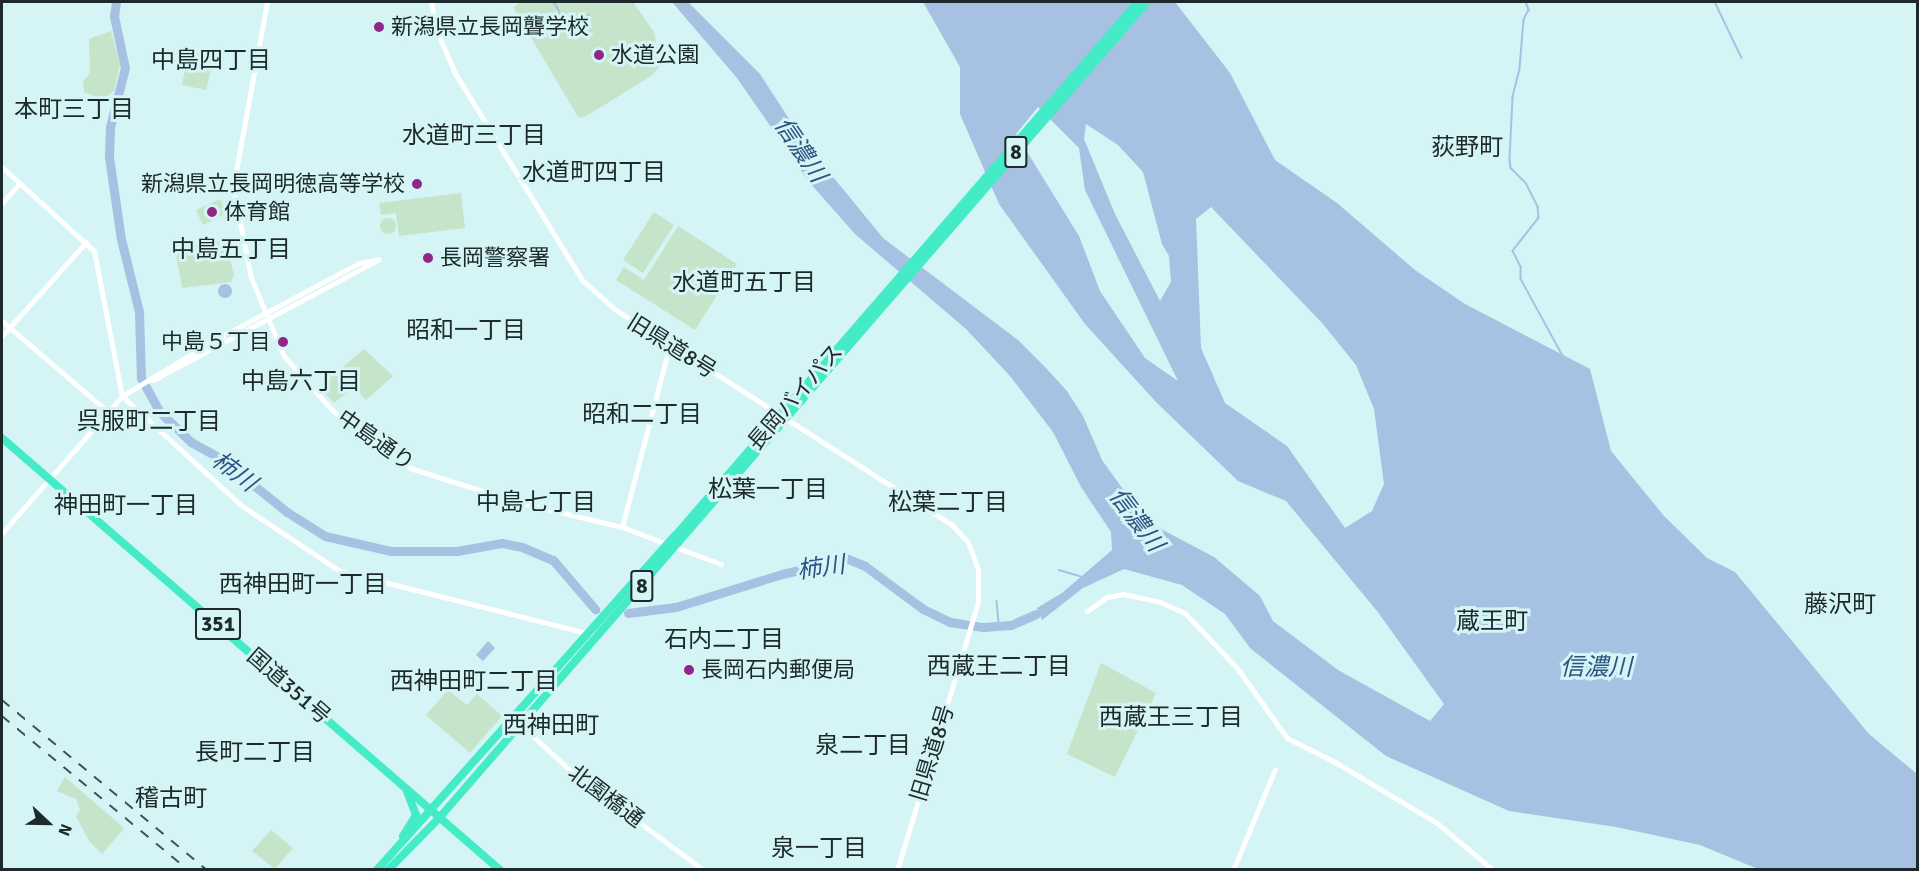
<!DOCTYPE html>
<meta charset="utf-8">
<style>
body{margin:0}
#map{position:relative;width:1919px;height:871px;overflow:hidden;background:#d4f4f5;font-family:Signika,"Noto Sans JP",sans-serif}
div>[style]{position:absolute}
.green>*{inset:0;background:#c5e4c9}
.round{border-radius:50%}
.water>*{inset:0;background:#a6c1e1}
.stream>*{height:1.5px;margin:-0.75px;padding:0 0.75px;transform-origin:0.75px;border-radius:0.75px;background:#a6c1e1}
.river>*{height:9px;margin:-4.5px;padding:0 4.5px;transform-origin:4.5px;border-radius:4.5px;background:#a6c1e1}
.minor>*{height:5px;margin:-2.5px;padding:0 2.5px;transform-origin:2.5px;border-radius:2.5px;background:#fff}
.highway>*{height:8px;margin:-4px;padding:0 4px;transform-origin:4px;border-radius:4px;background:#43ebc7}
.rail>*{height:1.5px;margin-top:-0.75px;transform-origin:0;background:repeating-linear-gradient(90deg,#415152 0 10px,transparent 0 20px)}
.dots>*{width:16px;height:16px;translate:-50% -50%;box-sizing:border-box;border:3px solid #d4f4f5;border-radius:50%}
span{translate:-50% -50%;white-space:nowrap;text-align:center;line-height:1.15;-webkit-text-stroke:6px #d4f4f5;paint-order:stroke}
.shield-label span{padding:2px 4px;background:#d4f4f5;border:2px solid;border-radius:4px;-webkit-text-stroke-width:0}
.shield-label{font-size:21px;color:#1d292a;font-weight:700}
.poi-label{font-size:22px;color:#1d292a}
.left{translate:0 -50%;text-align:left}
.right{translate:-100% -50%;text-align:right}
.street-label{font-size:22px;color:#1d292a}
.neighbourhood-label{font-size:24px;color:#1d292a}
.water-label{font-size:24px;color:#2d5480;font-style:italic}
.frame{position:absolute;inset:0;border:3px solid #1d292a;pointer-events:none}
.north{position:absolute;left:18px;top:793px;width:60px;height:60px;-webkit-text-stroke:4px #d4f4f5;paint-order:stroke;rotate:112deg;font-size:16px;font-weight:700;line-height:24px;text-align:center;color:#1d292a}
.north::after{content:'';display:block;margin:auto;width:21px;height:27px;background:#1d292a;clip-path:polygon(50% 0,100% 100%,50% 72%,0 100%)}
</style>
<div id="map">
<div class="green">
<i style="clip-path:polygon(522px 2px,633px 2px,654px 32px,656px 42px,650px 46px,662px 64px,651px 76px,601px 107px,582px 118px,578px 117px,513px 7px)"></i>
<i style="clip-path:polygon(111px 31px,120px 65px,114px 91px,103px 99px,84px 92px,83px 82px,90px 73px,89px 39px)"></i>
<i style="clip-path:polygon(189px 50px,214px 57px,206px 90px,182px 85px)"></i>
<i style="clip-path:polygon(461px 193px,465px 228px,399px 236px,396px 213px,381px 215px,379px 203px)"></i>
<i style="clip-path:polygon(220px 199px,227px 213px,203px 225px,196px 210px)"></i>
<i style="clip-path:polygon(654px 212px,674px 225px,643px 273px,623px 260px)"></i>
<i class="round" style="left:380px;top:218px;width:16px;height:16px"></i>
<i style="clip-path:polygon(678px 226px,737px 264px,695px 330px,616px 280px,624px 267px,644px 280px)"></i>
<i style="clip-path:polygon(225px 240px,234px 275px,231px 282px,182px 288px,176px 254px,203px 243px)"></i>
<i style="clip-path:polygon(364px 349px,393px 376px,366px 400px,354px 387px,334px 403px,319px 387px)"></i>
<i style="clip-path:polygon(1101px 663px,1156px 693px,1115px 777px,1067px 754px)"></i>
<i style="clip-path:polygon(448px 690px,467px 705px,477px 694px,502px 716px,470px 753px,426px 715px)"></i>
<i style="clip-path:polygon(65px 777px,124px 828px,102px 854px,89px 841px,76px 816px,80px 810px,76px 799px,57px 791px)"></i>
<i style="clip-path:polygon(271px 830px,293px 848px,275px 869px,252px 851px)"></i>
</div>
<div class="water">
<i style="clip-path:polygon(evenodd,672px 2px,688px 2px,760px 74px,802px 139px,883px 238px,1018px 340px,1045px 367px,1067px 391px,1083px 416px,1102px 460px,1135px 506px,1163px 530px,1214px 557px,1260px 596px,1273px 621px,1338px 670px,1430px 721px,1444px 704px,1377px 611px,1286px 501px,1238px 481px,1156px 402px,1085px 324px,999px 204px,960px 114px,960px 67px,923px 2px,1175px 2px,1230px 73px,1275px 160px,1337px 203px,1415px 270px,1465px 304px,1590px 369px,1611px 451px,1664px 516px,1707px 558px,1735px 572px,1869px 734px,1917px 774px,1917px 869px,1758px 869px,1700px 845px,1616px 827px,1509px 811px,1386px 756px,1250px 648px,1225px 614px,1182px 585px,1124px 569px,1083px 588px,1042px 620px,1037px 608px,1062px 593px,1112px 550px,1111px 532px,1081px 487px,1053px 432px,1010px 376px,966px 329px,855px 234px,809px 182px,737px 78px,672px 2px,1038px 107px,1079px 148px,1085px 190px,1178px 381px,1145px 358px,1100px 291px,1079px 236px,1016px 134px,1038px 107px,672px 2px,1086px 124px,1118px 145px,1143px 172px,1162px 244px,1169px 256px,1171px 282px,1160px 301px,1115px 214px,1084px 139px,1086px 124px,672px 2px,1211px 207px,1323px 324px,1356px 365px,1374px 409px,1384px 484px,1372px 511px,1345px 528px,1287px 446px,1225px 403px,1201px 348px,1196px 219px,1211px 207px)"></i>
<i class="round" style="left:218px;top:284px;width:14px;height:14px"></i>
<i style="clip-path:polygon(488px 641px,495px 648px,483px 661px,476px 655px)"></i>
</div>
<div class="stream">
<i style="left:554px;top:2px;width:29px;rotate:59deg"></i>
<i style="left:569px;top:27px;width:23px;rotate:-31deg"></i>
<i style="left:1526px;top:2px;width:9px;rotate:69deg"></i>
<i style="left:1529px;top:10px;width:11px;rotate:117deg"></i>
<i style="left:1524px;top:20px;width:49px;rotate:94.7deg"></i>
<i style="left:1520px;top:69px;width:30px;rotate:104deg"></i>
<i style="left:1513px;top:98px;width:62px;rotate:92.8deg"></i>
<i style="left:1510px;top:160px;width:8px;rotate:83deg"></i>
<i style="left:1511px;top:168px;width:21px;rotate:45deg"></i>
<i style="left:1526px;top:183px;width:27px;rotate:63deg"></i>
<i style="left:1538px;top:207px;width:11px;rotate:85deg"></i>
<i style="left:1539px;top:218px;width:42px;rotate:128.2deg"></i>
<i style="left:1513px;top:251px;width:18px;rotate:63deg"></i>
<i style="left:1521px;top:267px;width:12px;rotate:90deg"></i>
<i style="left:1521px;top:279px;width:88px;rotate:61.4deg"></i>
<i style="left:1715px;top:2px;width:62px;rotate:64.3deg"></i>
<i style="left:1059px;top:570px;width:22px;rotate:16deg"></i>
<i style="left:997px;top:601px;width:25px;rotate:85deg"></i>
</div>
<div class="river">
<i style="left:116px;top:2px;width:14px;rotate:98deg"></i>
<i style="left:114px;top:16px;width:53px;rotate:78.1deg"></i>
<i style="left:125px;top:68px;width:61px;rotate:104.3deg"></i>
<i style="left:110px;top:127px;width:30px;rotate:92deg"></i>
<i style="left:109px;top:157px;width:83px;rotate:81.7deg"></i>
<i style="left:121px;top:239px;width:75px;rotate:76.1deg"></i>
<i style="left:139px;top:312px;width:66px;rotate:88.3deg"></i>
<i style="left:141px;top:378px;width:39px;rotate:61deg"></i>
<i style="left:160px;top:412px;width:43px;rotate:44.1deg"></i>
<i style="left:191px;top:442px;width:33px;rotate:29deg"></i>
<i style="left:220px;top:458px;width:86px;rotate:38.9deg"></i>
<i style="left:287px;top:512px;width:45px;rotate:32.3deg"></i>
<i style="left:325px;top:536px;width:68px;rotate:12.8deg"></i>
<i style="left:391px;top:551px;width:66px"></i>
<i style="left:457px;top:551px;width:46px;rotate:-10.1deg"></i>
<i style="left:502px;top:543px;width:20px;rotate:11deg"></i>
<i style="left:522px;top:547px;width:34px;rotate:23deg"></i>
<i style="left:553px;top:560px;width:65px;rotate:49.4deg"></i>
<i style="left:628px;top:613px;width:48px;rotate:-7.1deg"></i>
<i style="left:676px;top:607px;width:111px;rotate:-17.3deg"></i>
<i style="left:782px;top:574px;width:68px;rotate:-12.8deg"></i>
<i style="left:848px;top:559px;width:18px;rotate:22deg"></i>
<i style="left:865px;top:566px;width:72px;rotate:36.6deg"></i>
<i style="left:923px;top:609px;width:30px;rotate:26deg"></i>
<i style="left:950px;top:622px;width:33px;rotate:9deg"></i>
<i style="left:983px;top:627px;width:28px;rotate:-4deg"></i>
<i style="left:1011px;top:625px;width:27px;rotate:-24deg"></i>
</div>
<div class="minor">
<i style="left:267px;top:2px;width:188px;rotate:100.4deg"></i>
<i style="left:233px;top:187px;width:93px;rotate:78.8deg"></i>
<i style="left:251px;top:278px;width:85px;rotate:67.1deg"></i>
<i style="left:284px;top:356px;width:71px;rotate:48.4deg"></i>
<i style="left:331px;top:409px;width:65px;rotate:39.4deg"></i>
<i style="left:381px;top:450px;width:37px;rotate:31deg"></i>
<i style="left:413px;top:469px;width:109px;rotate:17.6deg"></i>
<i style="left:517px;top:502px;width:108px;rotate:13.4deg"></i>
<i style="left:622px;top:527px;width:48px;rotate:20.7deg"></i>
<i style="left:431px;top:2px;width:31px;rotate:79deg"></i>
<i style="left:437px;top:32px;width:47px;rotate:66.2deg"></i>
<i style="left:456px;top:75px;width:241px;rotate:58.4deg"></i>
<i style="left:582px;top:280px;width:45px;rotate:41.4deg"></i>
<i style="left:616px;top:310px;width:398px;rotate:32.6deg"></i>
<i style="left:951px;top:524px;width:25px;rotate:47deg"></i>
<i style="left:968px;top:542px;width:29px;rotate:70deg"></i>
<i style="left:978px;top:569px;width:33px;rotate:90deg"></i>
<i style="left:978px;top:602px;width:280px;rotate:106.8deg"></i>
<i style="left:2px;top:167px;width:125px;rotate:42.4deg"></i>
<i style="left:94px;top:251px;width:148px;rotate:79.1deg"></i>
<i style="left:122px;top:396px;width:163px;rotate:42.5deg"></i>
<i style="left:242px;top:506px;width:118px;rotate:33.6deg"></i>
<i style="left:340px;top:571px;width:259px;rotate:14.1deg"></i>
<i style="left:2px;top:203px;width:25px;rotate:-48deg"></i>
<i style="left:2px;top:321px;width:137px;rotate:40.6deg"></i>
<i style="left:2px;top:336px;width:126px;rotate:-48.2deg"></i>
<i style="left:153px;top:380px;width:255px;rotate:-28.1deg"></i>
<i style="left:622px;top:527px;width:189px;rotate:-75.3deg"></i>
<i style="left:2px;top:533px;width:182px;rotate:-48.8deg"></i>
<i style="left:122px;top:396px;width:104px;rotate:-31.2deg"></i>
<i style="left:211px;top:342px;width:168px;rotate:-28.1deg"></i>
<i style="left:359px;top:263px;width:20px;rotate:-11deg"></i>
<i style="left:675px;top:547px;width:49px;rotate:20.3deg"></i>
<i style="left:1087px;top:611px;width:24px;rotate:-35deg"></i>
<i style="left:1107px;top:597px;width:16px;rotate:-11deg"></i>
<i style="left:1123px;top:594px;width:38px;rotate:12deg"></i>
<i style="left:1160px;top:602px;width:27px;rotate:24deg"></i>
<i style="left:1185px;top:613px;width:76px;rotate:46.6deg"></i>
<i style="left:1237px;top:668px;width:86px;rotate:54.5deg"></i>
<i style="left:1287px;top:738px;width:54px;rotate:26.6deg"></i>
<i style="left:1335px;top:762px;width:119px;rotate:30.9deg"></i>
<i style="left:1437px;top:823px;width:73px;rotate:40deg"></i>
<i style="left:513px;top:718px;width:81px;rotate:42.5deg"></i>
<i style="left:573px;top:773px;width:162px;rotate:36.7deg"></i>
<i style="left:1233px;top:870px;width:109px;rotate:-67.4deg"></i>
</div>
<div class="highway">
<i style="left:2px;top:438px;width:659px;rotate:40.94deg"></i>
<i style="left:403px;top:836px;width:25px;rotate:-58deg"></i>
<i style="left:416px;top:815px;width:25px;rotate:-111deg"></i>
<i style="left:377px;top:870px;width:448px;rotate:-48.3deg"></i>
<i style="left:675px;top:536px;width:707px;rotate:-49.07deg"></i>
<i style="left:388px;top:870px;width:74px;rotate:-45.5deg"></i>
<i style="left:440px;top:817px;width:1079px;rotate:-49.06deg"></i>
</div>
<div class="rail">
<i style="left:2px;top:700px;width:266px;rotate:39.7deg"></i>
<i style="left:2px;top:716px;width:241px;rotate:39.6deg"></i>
</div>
<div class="dots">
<i style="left:379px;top:27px;background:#912689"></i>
<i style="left:599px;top:55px;background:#912689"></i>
<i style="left:417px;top:184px;background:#912689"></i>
<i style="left:212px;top:212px;background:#912689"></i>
<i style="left:428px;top:258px;background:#912689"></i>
<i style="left:283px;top:342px;background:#912689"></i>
<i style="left:689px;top:670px;background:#912689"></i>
</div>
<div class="shield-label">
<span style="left:1016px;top:152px">8</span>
<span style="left:642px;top:586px">8</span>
<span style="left:218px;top:624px">351</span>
</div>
<div class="poi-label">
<span class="left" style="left:391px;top:27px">新潟県立長岡聾学校</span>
<span class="left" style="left:611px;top:55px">水道公園</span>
<span class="right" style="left:405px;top:184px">新潟県立長岡明徳高等学校</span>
<span class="left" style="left:224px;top:212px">体育館</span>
<span class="left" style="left:440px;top:258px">長岡警察署</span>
<span class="right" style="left:271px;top:342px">中島５丁目</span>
<span class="left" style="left:701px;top:670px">長岡石内郵便局</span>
</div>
<div class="street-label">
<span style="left:672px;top:346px;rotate:32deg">旧県道8号</span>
<span style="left:795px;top:397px;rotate:-49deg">長岡バイパス</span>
<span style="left:376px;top:440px;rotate:35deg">中島通り</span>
<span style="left:289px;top:686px;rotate:41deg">国道351号</span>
<span style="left:932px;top:753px;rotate:-73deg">旧県道8号</span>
<span style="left:606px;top:796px;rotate:37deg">北園橋通</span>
</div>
<div class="neighbourhood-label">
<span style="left:211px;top:61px">中島四丁目</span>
<span style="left:74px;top:110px">本町三丁目</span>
<span style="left:474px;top:136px">水道町三丁目</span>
<span style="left:1467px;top:148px">荻野町</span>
<span style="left:594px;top:173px">水道町四丁目</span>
<span style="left:231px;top:250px">中島五丁目</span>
<span style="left:744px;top:283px">水道町五丁目</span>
<span style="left:466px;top:331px">昭和一丁目</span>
<span style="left:301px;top:382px">中島六丁目</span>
<span style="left:642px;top:415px">昭和二丁目</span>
<span style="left:149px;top:422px">呉服町二丁目</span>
<span style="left:768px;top:490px">松葉一丁目</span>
<span style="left:536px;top:503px">中島七丁目</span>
<span style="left:948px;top:503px">松葉二丁目</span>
<span style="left:126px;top:506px">神田町一丁目</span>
<span style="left:303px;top:585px">西神田町一丁目</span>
<span style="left:1840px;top:605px">藤沢町</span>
<span style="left:1492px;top:622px">蔵王町</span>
<span style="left:724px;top:640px">石内二丁目</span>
<span style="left:999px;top:667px">西蔵王二丁目</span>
<span style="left:474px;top:682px">西神田町二丁目</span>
<span style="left:1171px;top:718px">西蔵王三丁目</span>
<span style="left:551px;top:726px">西神田町</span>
<span style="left:863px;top:746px">泉二丁目</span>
<span style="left:255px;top:753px">長町二丁目</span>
<span style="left:171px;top:799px">稽古町</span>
<span style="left:819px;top:849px">泉一丁目</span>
</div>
<div class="water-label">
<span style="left:800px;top:150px;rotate:56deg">信濃川</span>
<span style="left:234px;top:472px;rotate:37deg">柿川</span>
<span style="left:1136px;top:520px;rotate:53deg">信濃川</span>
<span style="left:821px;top:568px;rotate:-8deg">柿川</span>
<span style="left:1596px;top:668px">信濃川</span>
</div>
<div class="frame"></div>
<div class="north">N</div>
</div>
